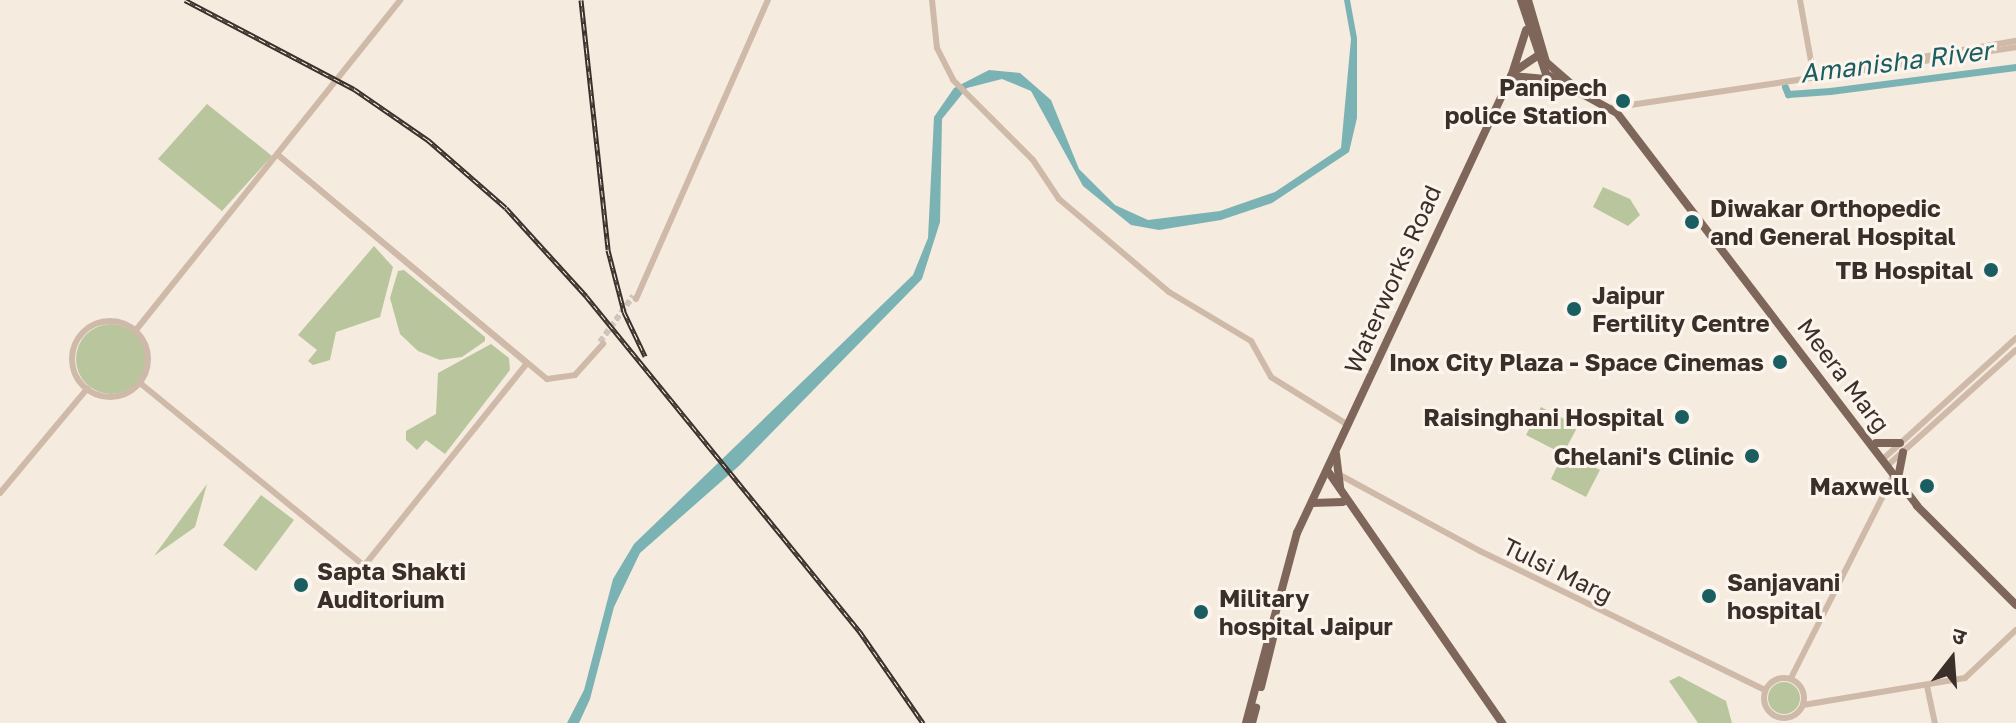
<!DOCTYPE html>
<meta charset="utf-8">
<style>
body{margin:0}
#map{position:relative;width:2016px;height:723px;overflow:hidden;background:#f5ebdf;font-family:"Golos Text","Noto Sans Devanagari",sans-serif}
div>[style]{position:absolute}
.green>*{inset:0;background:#b9c69d}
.round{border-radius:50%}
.water>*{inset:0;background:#7bb3b5}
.river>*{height:7px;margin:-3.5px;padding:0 3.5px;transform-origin:3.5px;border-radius:3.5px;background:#7bb3b5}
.tertiary-tunnel>*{height:6px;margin-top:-3px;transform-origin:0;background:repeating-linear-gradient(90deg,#d0c5bb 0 6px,transparent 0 9px)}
.tertiary>*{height:6px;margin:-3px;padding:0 3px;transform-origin:3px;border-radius:3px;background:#cfbaa9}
.tertiary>.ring{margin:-3px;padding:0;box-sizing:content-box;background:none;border:6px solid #cfbaa9;border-radius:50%}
.primary>*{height:8px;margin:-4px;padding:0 4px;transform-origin:4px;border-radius:4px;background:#7f665a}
.rail>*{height:5px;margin-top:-2.5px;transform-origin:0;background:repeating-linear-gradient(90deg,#fcf5ed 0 6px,#3c2f2a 0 12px);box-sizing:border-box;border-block:2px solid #3c2f2a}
.dots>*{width:22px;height:22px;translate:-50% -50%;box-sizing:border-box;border:4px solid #fcf5ed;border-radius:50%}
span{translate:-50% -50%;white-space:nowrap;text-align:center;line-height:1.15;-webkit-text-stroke:6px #fcf5ed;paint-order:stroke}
.poi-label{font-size:24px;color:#3c2f2a;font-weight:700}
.right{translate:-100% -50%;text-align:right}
.left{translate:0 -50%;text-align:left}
.street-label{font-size:24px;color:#3c2f2a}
.water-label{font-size:26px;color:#1b5e62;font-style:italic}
.north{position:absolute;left:1912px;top:619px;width:80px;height:80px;-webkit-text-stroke:6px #fcf5ed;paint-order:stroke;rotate:17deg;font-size:22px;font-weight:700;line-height:32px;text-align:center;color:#3c2f2a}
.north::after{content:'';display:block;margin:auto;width:28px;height:36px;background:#3c2f2a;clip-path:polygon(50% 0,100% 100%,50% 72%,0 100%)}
</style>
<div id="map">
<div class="green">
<i style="clip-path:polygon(207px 104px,272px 156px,222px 211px,158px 159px)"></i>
<i style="clip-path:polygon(1603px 187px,1630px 199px,1640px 215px,1628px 226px,1593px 207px)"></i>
<i style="clip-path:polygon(374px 246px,393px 267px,380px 317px,336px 332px,330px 360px,313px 365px,308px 361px,317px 350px,298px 335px)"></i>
<i style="clip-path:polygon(404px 270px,485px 337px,485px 341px,462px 357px,440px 360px,418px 351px,400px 334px,390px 298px,398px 271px)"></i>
<i class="round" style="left:76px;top:324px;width:70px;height:70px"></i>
<i style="clip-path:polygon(491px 344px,509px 358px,510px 370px,445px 454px,426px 440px,417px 450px,406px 440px,406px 431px,436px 414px,438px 373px)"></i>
<i style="clip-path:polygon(1541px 407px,1578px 426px,1564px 452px,1600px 470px,1586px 497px,1551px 479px,1563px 454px,1526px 435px)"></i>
<i style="clip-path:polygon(207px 484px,195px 527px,154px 556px,184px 515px)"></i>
<i style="clip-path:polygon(261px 495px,294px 520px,256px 571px,223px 545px)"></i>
<i style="clip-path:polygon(1679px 676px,1726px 701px,1732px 723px,1698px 723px,1669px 681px)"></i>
<i class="round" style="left:1768px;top:682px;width:32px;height:32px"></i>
</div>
<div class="water">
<i style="clip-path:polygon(1344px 0,1350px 0,1357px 38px,1357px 118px,1349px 152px,1272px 203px,1221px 220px,1159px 230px,1131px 225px,1083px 186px,1031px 91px,1002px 79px,967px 88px,942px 119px,940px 222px,922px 279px,740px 465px,640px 553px,614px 607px,590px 699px,579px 723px,567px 723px,584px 690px,613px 579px,634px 544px,913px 275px,928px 238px,934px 117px,954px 88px,989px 70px,1020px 73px,1051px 100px,1079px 169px,1115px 205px,1148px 220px,1220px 211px,1275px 192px,1341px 148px,1351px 39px)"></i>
</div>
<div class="river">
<i style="left:1785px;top:87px;width:8px;rotate:67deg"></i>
<i style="left:1788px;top:94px;width:42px;rotate:-4.1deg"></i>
<i style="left:1830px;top:91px;width:188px;rotate:-7.4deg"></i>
</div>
<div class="tertiary-tunnel">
<i style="left:600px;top:342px;width:57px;rotate:-54.3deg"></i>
</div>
<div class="tertiary">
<i style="left:932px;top:0;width:48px;rotate:84.1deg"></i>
<i style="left:937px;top:48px;width:36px;rotate:63deg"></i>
<i style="left:953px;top:80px;width:113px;rotate:45deg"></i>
<i style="left:1033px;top:160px;width:47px;rotate:56.3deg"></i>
<i style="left:1059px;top:199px;width:144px;rotate:40.2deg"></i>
<i style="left:1169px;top:292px;width:96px;rotate:30.9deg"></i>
<i style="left:1251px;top:341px;width:41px;rotate:60.9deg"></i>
<i style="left:1271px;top:377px;width:91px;rotate:31.9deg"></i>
<i style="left:1800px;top:0;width:68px;rotate:79.8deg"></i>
<i style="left:1824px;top:74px;width:195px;rotate:-9.8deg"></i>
<i style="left:1610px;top:108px;width:411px;rotate:-8.5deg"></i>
<i style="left:278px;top:155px;width:350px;rotate:39.8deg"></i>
<i style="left:547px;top:379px;width:28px;rotate:-8deg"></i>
<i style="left:575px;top:375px;width:42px;rotate:-47.9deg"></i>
<i style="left:278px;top:155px;width:324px;rotate:39.9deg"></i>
<i style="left:636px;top:299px;width:327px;rotate:-66.2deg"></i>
<i class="ring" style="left:72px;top:321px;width:70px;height:70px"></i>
<i style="left:136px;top:330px;width:423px;rotate:-51.3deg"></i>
<i style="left:140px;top:383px;width:289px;rotate:39.2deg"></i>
<i style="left:364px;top:566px;width:260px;rotate:-51.2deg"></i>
<i style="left:1882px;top:460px;width:181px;rotate:-42.3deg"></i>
<i style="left:1887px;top:466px;width:173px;rotate:-42deg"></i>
<i style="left:1340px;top:475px;width:159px;rotate:28.5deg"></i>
<i style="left:1480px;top:551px;width:317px;rotate:26deg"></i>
<i style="left:0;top:493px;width:136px;rotate:-50.1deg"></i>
<i class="ring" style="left:1764px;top:678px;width:34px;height:34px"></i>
<i style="left:1791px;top:678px;width:229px;rotate:-63.2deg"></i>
<i style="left:1927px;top:686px;width:38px;rotate:78deg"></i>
<i style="left:1803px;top:705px;width:164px;rotate:-9.5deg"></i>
<i style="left:1965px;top:678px;width:70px;rotate:-43.3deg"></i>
</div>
<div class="primary">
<i style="left:1521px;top:0;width:78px;rotate:71.3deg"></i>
<i style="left:1546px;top:74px;width:81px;rotate:28.8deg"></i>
<i style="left:1617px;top:113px;width:494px;rotate:52.6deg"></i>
<i style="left:1917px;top:506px;width:140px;rotate:45deg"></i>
<i style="left:1528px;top:0;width:65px;rotate:73.8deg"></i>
<i style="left:1546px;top:62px;width:35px;rotate:41deg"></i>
<i style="left:1515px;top:71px;width:30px;rotate:-34deg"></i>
<i style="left:1511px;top:76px;width:37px;rotate:5deg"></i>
<i style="left:1876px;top:443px;width:24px"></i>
<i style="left:1336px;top:454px;width:34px;rotate:83deg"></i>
<i style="left:1327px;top:470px;width:308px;rotate:55.3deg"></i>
<i style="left:1899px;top:473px;width:21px;rotate:-79deg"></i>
<i style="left:1312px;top:503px;width:31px;rotate:-2deg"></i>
<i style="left:1261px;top:687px;width:63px;rotate:-76.2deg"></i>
<i style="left:1246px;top:723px;width:197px;rotate:-75deg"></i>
<i style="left:1297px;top:533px;width:507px;rotate:-64.9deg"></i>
<i style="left:1512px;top:74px;width:46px;rotate:-72.3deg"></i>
<i style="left:1252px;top:723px;width:16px;rotate:-75deg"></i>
</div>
<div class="rail">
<i style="left:185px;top:0;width:191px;rotate:27.8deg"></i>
<i style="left:354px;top:89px;width:90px;rotate:34.6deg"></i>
<i style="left:428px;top:140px;width:103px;rotate:41.1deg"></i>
<i style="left:506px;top:208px;width:119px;rotate:47.7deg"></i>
<i style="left:586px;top:296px;width:434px;rotate:50.8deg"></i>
<i style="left:860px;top:632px;width:111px;rotate:55.3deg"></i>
<i style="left:581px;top:0;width:251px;rotate:83.8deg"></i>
<i style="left:608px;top:250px;width:64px;rotate:75.5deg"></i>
<i style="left:624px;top:312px;width:49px;rotate:64.5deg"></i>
</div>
<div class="dots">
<i style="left:1623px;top:101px;background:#1b5e62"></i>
<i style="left:1692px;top:222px;background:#1b5e62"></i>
<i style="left:1991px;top:270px;background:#1b5e62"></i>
<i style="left:1574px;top:309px;background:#1b5e62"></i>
<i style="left:1780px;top:362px;background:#1b5e62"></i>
<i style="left:1682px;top:417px;background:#1b5e62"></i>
<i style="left:1752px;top:456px;background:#1b5e62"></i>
<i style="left:1927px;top:486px;background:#1b5e62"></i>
<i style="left:301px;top:585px;background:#1b5e62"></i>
<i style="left:1709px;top:596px;background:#1b5e62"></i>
<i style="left:1201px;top:612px;background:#1b5e62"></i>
</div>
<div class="poi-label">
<span class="right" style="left:1607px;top:101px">Panipech<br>police Station</span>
<span class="left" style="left:1710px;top:222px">Diwakar Orthopedic<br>and General Hospital</span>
<span class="right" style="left:1973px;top:270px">TB Hospital</span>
<span class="left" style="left:1592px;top:309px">Jaipur<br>Fertility Centre</span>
<span class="right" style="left:1764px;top:362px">Inox City Plaza - Space Cinemas</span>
<span class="right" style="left:1664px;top:417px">Raisinghani Hospital</span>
<span class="right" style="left:1734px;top:456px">Chelani's Clinic</span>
<span class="right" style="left:1909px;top:486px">Maxwell</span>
<span class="left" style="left:317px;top:585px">Sapta Shakti<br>Auditorium</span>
<span class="left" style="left:1727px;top:596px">Sanjavani<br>hospital</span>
<span class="left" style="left:1219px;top:612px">Military<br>hospital Jaipur</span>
</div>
<div class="street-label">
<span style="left:1392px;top:279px;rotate:-66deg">Waterworks Road</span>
<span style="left:1844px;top:375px;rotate:53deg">Meera Marg</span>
<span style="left:1558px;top:570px;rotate:26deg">Tulsi Marg</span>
</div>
<div class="water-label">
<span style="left:1896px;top:62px;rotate:-7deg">Amanisha River</span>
</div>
<div class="north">उ</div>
</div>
